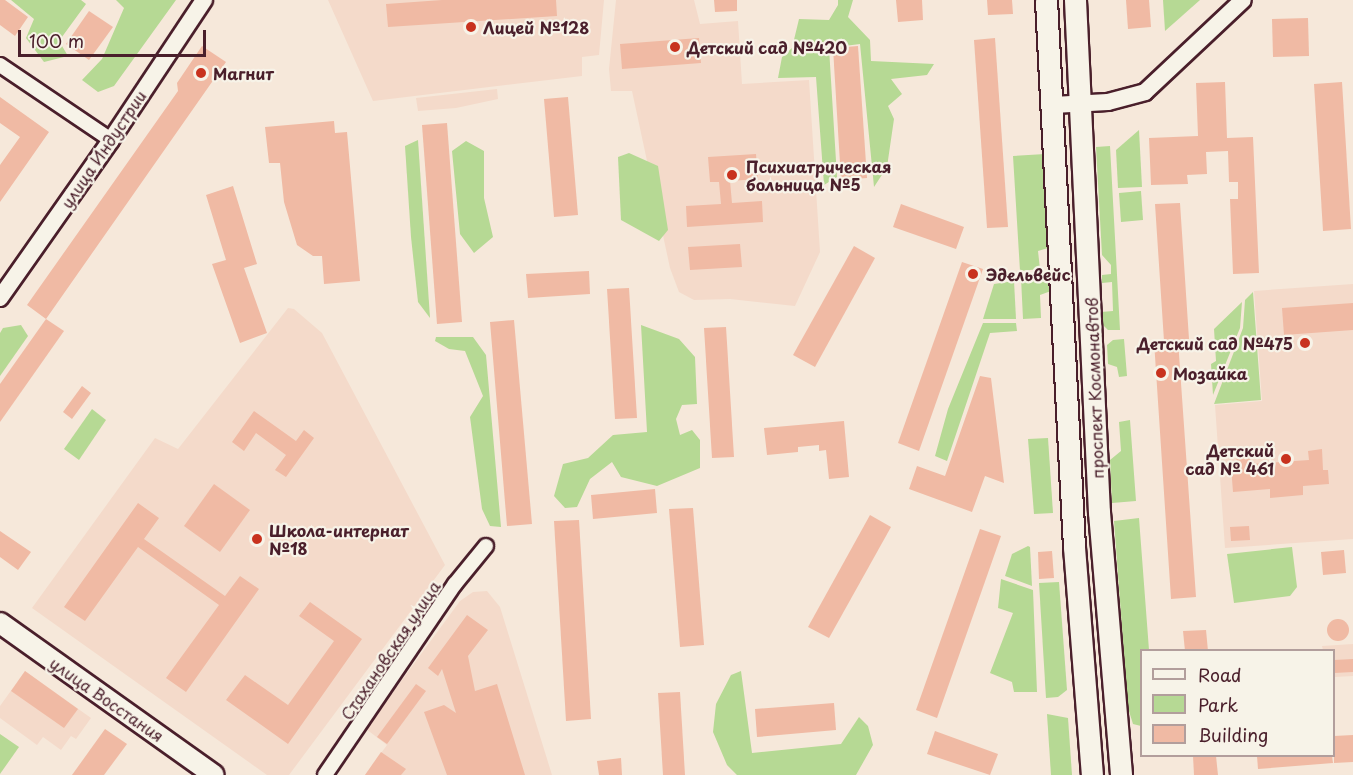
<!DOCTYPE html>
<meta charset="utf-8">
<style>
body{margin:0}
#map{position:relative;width:1353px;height:775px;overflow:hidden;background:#f6e8da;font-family:"Playpen Sans",sans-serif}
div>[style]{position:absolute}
.built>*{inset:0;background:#f4daca}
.green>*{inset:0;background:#b6d994}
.building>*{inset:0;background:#f0baa4}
.round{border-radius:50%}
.roads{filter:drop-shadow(2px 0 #4a1f2b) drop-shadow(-2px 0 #4a1f2b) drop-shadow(0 2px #4a1f2b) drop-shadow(0 -2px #4a1f2b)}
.minor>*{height:14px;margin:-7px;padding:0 7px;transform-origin:7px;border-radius:7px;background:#f7f3e8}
.tertiary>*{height:16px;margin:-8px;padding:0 8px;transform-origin:8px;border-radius:8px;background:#f7f3e8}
.secondary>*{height:20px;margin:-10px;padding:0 10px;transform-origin:10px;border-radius:10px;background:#f7f3e8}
.primary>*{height:21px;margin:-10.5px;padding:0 10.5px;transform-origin:10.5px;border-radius:10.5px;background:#f7f3e8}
.dots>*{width:16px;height:16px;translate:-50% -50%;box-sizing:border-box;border:3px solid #f7f3e8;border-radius:50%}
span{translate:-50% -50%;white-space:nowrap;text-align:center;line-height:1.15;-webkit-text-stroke:4.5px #f7f3e8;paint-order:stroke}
.poi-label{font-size:16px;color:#4a1f2b;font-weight:700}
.left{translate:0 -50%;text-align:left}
.right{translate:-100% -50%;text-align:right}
.street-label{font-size:16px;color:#4a1f2b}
.legend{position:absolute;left:1140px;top:649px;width:195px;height:108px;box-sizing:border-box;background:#f7f3e8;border:2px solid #b29e9c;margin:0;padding:8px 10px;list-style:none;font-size:18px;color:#4a1f2b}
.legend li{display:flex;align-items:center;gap:12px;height:30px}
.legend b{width:30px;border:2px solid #b29e9c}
.scale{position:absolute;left:18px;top:30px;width:188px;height:27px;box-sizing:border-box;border:3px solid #4a1f2b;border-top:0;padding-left:8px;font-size:18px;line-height:21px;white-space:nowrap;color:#4a1f2b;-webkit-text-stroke:4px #f7f3e8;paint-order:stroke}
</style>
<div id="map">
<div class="built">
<i style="clip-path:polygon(328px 0,604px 0,599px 55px,582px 57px,582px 76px,373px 101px)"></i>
<i style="clip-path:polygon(616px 0,694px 0,700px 24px,738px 21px,742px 84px,809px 80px,820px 252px,795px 306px,730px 299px,694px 300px,679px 292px,670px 268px,632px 91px,611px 91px,609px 69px)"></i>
<i style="clip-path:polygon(497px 89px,498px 99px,456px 108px,418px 111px,416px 98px)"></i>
<i style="clip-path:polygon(1353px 284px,1353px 539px,1225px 548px,1215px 405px,1262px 401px,1254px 291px)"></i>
<i style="clip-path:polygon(288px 308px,294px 309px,322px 333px,445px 565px,289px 775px,267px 775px,32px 608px,155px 438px,178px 449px)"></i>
<i style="clip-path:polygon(487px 591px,500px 607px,552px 775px,365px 775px,387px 745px,366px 729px,460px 601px,473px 592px)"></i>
<i style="clip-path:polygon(1353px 644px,1353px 676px,1334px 677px,1334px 650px,1323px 650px,1322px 646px)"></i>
<i style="clip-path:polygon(25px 671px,91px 718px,76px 739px,71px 736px,61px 750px,43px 737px,37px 745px,0 718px,0 706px)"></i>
</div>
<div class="green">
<i style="clip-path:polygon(11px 0,81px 0,86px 4px,59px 41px,68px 56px,44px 62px,26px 38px,34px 19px)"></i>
<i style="clip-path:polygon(116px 0,176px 0,114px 86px,98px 92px,82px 80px,102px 59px,124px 8px)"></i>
<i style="clip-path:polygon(838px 0,853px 0,848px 17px,870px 40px,871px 61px,934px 64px,927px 75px,891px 79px,902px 94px,888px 106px,894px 119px,887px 167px,874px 187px,860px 44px,829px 48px,837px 177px,824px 185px,816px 77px,778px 78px,782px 57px,792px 48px,799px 19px,829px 20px,838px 5px)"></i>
<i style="clip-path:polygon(1163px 0,1200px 0,1165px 31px)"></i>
<i style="clip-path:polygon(1139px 130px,1142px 187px,1118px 188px,1116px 150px)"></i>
<i style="clip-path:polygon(418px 140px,430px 318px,418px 302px,411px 237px,405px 146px)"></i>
<i style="clip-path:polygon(466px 141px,484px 151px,484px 198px,493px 237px,474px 253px,460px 234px,452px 151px)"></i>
<i style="clip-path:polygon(1110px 146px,1120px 330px,1108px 330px,1102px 324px,1101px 312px,1113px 311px,1112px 282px,1102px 283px,1102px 275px,1111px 274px,1111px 265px,1102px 255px,1096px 147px)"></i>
<i style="clip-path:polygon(629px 153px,658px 166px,668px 230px,659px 241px,621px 220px,618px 157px)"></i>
<i style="clip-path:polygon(1045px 154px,1048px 248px,1038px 251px,1040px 269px,1020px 271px,1013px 156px)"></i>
<i style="clip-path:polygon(1141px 191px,1143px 220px,1121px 222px,1119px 193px)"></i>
<i style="clip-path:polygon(1050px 277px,1051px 291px,1040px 295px,1041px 318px,1023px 319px,1021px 278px)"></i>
<i style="clip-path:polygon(1014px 281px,1016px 319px,983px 319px,994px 284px)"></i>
<i style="clip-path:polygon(1253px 292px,1261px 400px,1214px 404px,1243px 328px,1245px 300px)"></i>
<i style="clip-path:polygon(1242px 302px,1240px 328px,1213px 395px,1211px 364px,1216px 361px,1214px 329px)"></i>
<i style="clip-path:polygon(983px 323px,1016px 323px,1017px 331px,990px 333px,947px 461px,935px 456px,948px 409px)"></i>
<i style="clip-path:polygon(21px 325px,28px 336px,0 376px,0 333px,3px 328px)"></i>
<i style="clip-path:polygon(641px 325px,679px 339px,695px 357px,697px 404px,682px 405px,676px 419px,680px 435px,692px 430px,700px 440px,700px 468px,657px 486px,621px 477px,612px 462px,590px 479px,577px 507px,565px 508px,554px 496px,563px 464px,588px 458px,613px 435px,647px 432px)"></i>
<i style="clip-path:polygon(436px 337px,473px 337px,486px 355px,501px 527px,490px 526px,482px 509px,470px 417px,483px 396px,465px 351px,449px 349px,435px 341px)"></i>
<i style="clip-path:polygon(1124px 339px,1127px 376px,1119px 377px,1117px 367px,1108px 364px,1107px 345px,1113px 340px)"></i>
<i style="clip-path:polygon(92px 409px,106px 420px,79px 460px,64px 449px)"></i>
<i style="clip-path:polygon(1130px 420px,1136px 501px,1112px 503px,1110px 460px,1121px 451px,1119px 422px)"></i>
<i style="clip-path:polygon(1048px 438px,1053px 513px,1034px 514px,1028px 439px)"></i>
<i style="clip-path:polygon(1139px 518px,1149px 650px,1142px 650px,1141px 726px,1133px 724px,1128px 708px,1114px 521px)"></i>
<i style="clip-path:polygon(1028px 546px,1030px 547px,1032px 586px,1005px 576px,1012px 554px)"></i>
<i style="clip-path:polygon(1292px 547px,1297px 587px,1290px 596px,1234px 603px,1227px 554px)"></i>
<i style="clip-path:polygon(1001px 579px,1033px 590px,1037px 692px,1014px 692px,1012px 682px,990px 673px,1013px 613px,998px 608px)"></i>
<i style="clip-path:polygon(1059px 582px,1067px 690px,1058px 697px,1046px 698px,1039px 583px)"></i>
<i style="clip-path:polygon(741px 671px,752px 753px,841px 744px,859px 717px,868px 726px,873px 745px,856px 775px,737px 775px,727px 765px,713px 732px,716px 704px,731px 675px)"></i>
<i style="clip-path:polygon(1047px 714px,1068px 718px,1072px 775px,1051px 775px)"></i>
<i style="clip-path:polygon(0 734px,19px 747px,0 774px)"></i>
</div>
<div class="building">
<i style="clip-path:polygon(0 0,5px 0,28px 17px,15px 36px,0 25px)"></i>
<i style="clip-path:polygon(442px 0,556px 0,557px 16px,388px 27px,386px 4px)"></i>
<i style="clip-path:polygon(714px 0,737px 0,737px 11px,715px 12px)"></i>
<i style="clip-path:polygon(896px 0,922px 0,923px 20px,898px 22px)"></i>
<i style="clip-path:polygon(987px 0,1012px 0,1013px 14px,988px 15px)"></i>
<i style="clip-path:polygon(1126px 0,1149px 0,1151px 27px,1128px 29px)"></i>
<i style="clip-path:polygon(89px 11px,113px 27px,89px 60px,66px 44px)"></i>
<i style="clip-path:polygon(1308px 18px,1309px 56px,1273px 57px,1272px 19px)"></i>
<i style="clip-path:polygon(699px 38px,701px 63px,622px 69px,620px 44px)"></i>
<i style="clip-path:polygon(995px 38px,1008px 227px,987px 228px,974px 40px)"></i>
<i style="clip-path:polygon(202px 46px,226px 62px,46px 319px,27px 305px,178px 91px,177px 83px)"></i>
<i style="clip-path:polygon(858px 46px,867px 178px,841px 180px,833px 48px)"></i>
<i style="clip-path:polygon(1225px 82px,1227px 138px,1253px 137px,1259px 273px,1233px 274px,1230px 199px,1238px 199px,1238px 182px,1229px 182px,1228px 151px,1206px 152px,1207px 174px,1187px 175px,1188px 184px,1151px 185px,1149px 138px,1198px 136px,1196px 83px)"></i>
<i style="clip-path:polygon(1342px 82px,1351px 229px,1323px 231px,1314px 84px)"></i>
<i style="clip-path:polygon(0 97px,49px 132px,0 202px,0 165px,20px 137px,0 123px)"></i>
<i style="clip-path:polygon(568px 97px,578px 215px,554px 217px,544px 99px)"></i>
<i style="clip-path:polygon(334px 121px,335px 133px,347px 132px,360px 281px,324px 284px,322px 256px,313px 256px,297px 245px,284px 202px,280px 163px,269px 163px,265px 127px)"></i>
<i style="clip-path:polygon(447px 123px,462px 322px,437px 324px,422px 125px)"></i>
<i style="clip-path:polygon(756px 154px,758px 179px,730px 181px,732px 203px,762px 201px,763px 222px,687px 227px,686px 206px,721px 204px,719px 182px,710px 182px,708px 157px)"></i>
<i style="clip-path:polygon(233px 186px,257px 264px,244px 268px,267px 333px,240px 343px,212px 264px,226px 260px,206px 195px)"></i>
<i style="clip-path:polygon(1180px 203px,1189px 339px,1178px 340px,1196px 597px,1171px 599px,1154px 341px,1164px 341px,1155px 204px)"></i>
<i style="clip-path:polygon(901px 204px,964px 227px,956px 249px,893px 227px)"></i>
<i style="clip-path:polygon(740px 244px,742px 267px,690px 270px,688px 247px)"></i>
<i style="clip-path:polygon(854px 246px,875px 258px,815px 367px,793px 355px)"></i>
<i style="clip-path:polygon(962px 262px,983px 269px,919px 451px,898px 443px)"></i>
<i style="clip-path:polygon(589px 271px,590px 294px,528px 298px,526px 274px)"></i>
<i style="clip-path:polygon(629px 288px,637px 418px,615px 419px,607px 289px)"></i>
<i style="clip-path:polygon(1353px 303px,1353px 330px,1284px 335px,1282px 308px)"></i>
<i style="clip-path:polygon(46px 319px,64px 331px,0 422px,0 384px)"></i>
<i style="clip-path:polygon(514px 320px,532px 524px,507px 526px,490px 322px)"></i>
<i style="clip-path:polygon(726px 327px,734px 457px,712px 458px,704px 328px)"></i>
<i style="clip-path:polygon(980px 376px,991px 378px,1004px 483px,985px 476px,972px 512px,909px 489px,917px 466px,945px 476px)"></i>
<i style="clip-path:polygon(82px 386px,91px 393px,72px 419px,63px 412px)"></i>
<i style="clip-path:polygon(254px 411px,296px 441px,304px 430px,314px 438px,286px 477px,275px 470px,286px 455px,256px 433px,244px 451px,232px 442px)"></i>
<i style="clip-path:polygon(844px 421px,849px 477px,829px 479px,826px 450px,819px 451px,819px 445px,798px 447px,798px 452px,767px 455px,764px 428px)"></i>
<i style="clip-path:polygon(1322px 449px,1323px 470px,1328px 470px,1329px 484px,1303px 486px,1303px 495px,1270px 498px,1270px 489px,1233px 492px,1231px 466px,1237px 465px,1236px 455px,1250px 454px,1251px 464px,1309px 460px,1308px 451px)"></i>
<i style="clip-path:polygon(214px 484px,250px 510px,220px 552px,184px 526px)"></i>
<i style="clip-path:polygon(655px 489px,657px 513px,593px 519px,591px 495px)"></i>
<i style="clip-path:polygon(138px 503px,159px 518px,144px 539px,225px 596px,240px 576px,259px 589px,186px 692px,166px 678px,219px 605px,138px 547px,85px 621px,64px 607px)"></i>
<i style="clip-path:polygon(693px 508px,704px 645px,680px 647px,669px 509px)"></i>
<i style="clip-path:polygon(870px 515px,891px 527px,829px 638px,808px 627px)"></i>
<i style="clip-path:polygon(579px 520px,591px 719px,566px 721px,554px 521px)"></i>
<i style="clip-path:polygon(1249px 526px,1250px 540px,1231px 541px,1230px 527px)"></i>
<i style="clip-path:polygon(980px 529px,1001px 536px,937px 718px,916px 710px)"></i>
<i style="clip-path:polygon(0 531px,31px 552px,18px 570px,0 557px)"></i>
<i style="clip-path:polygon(1344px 550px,1346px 573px,1323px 575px,1321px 552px)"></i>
<i style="clip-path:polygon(1052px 551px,1054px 578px,1039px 579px,1038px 552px)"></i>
<i style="clip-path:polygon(310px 602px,362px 639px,288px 744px,226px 700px,245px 675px,288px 705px,334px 641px,299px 616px)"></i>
<i style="clip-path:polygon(467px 615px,488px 630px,468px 656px,475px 691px,497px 684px,525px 775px,447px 775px,424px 712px,444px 705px,456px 713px,442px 669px,438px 676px,428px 668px)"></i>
<i class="round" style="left:1327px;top:619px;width:22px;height:22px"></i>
<i style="clip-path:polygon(1206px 630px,1208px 651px,1185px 651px,1183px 631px)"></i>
<i style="clip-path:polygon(1353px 659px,1353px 672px,1334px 673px,1334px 660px)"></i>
<i style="clip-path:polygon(25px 671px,78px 709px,64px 728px,11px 691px)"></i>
<i style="clip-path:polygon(416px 684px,426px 691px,387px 744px,377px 737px)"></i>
<i style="clip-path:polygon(680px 692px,685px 775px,663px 775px,658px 693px)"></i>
<i style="clip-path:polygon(834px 703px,836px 730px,757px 737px,755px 709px)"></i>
<i style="clip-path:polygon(105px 729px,127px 744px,104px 775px,72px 775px)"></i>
<i style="clip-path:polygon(935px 731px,998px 754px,990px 775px,927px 754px)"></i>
<i style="clip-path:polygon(1353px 735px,1353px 762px,1334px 763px,1334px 736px)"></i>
<i style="clip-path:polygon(381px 752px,406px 769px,401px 775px,365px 775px)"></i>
<i style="clip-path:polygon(1193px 756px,1216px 756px,1218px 775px,1194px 775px)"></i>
<i style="clip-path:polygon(1257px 756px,1332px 756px,1333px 763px,1258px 769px)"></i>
<i style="clip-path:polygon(621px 758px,622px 775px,599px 775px,597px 761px)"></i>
</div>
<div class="roads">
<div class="minor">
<i style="left:0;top:65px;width:134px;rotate:34deg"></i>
<i style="left:325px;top:775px;width:231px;rotate:-55.8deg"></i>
<i style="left:455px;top:584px;width:49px;rotate:-50.8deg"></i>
</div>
<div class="tertiary">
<i style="left:1053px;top:105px;width:55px;rotate:-3.1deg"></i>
<i style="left:1108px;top:102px;width:38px;rotate:-15deg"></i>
<i style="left:1145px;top:92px;width:134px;rotate:-43.2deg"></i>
<i style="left:0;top:298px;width:193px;rotate:-54.9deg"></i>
<i style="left:111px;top:140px;width:168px;rotate:-56.4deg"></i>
</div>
<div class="secondary">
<i style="left:0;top:623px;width:262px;rotate:35.4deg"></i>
</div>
<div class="primary">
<i style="left:1046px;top:0;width:548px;rotate:87.07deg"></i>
<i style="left:1074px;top:547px;width:229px;rotate:85.5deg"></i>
<i style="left:1075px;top:0;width:513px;rotate:87.32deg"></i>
<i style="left:1099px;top:512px;width:264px;rotate:85.2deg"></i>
</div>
</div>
<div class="dots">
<i style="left:471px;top:27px;background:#c8321e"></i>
<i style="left:675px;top:47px;background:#c8321e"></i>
<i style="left:201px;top:73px;background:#c8321e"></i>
<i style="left:732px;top:175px;background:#c8321e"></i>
<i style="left:973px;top:274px;background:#c8321e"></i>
<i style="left:1305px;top:343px;background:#c8321e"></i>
<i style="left:1161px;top:373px;background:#c8321e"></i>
<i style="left:1286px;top:459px;background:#c8321e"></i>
<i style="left:257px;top:539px;background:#c8321e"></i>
</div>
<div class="poi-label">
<span class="left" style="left:483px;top:27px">Лицей №128</span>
<span class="left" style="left:687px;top:47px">Детский сад №420</span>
<span class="left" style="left:213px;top:73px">Магнит</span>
<span class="left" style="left:746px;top:175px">Психиатрическая<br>больница №5</span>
<span class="left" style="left:986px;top:274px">Эдельвейс</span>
<span class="right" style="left:1293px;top:343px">Детский сад №475</span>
<span class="left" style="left:1173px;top:373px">Мозайка</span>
<span class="right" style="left:1274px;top:459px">Детский<br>сад № 461</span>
<span class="left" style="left:269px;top:539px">Школа-интернат<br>№18</span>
</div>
<div class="street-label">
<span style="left:103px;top:149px;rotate:-56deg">улица Индустрии</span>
<span style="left:1094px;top:388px;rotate:-92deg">проспект Космонавтов</span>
<span style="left:390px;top:650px;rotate:-56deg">Стахановская улица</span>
<span style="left:107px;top:699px;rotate:35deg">улица Восстания</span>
</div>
<ul class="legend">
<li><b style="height:8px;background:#f7f3e8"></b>Road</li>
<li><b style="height:16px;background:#b6d994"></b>Park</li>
<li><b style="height:16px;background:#f0baa4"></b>Building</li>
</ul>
<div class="scale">100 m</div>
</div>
